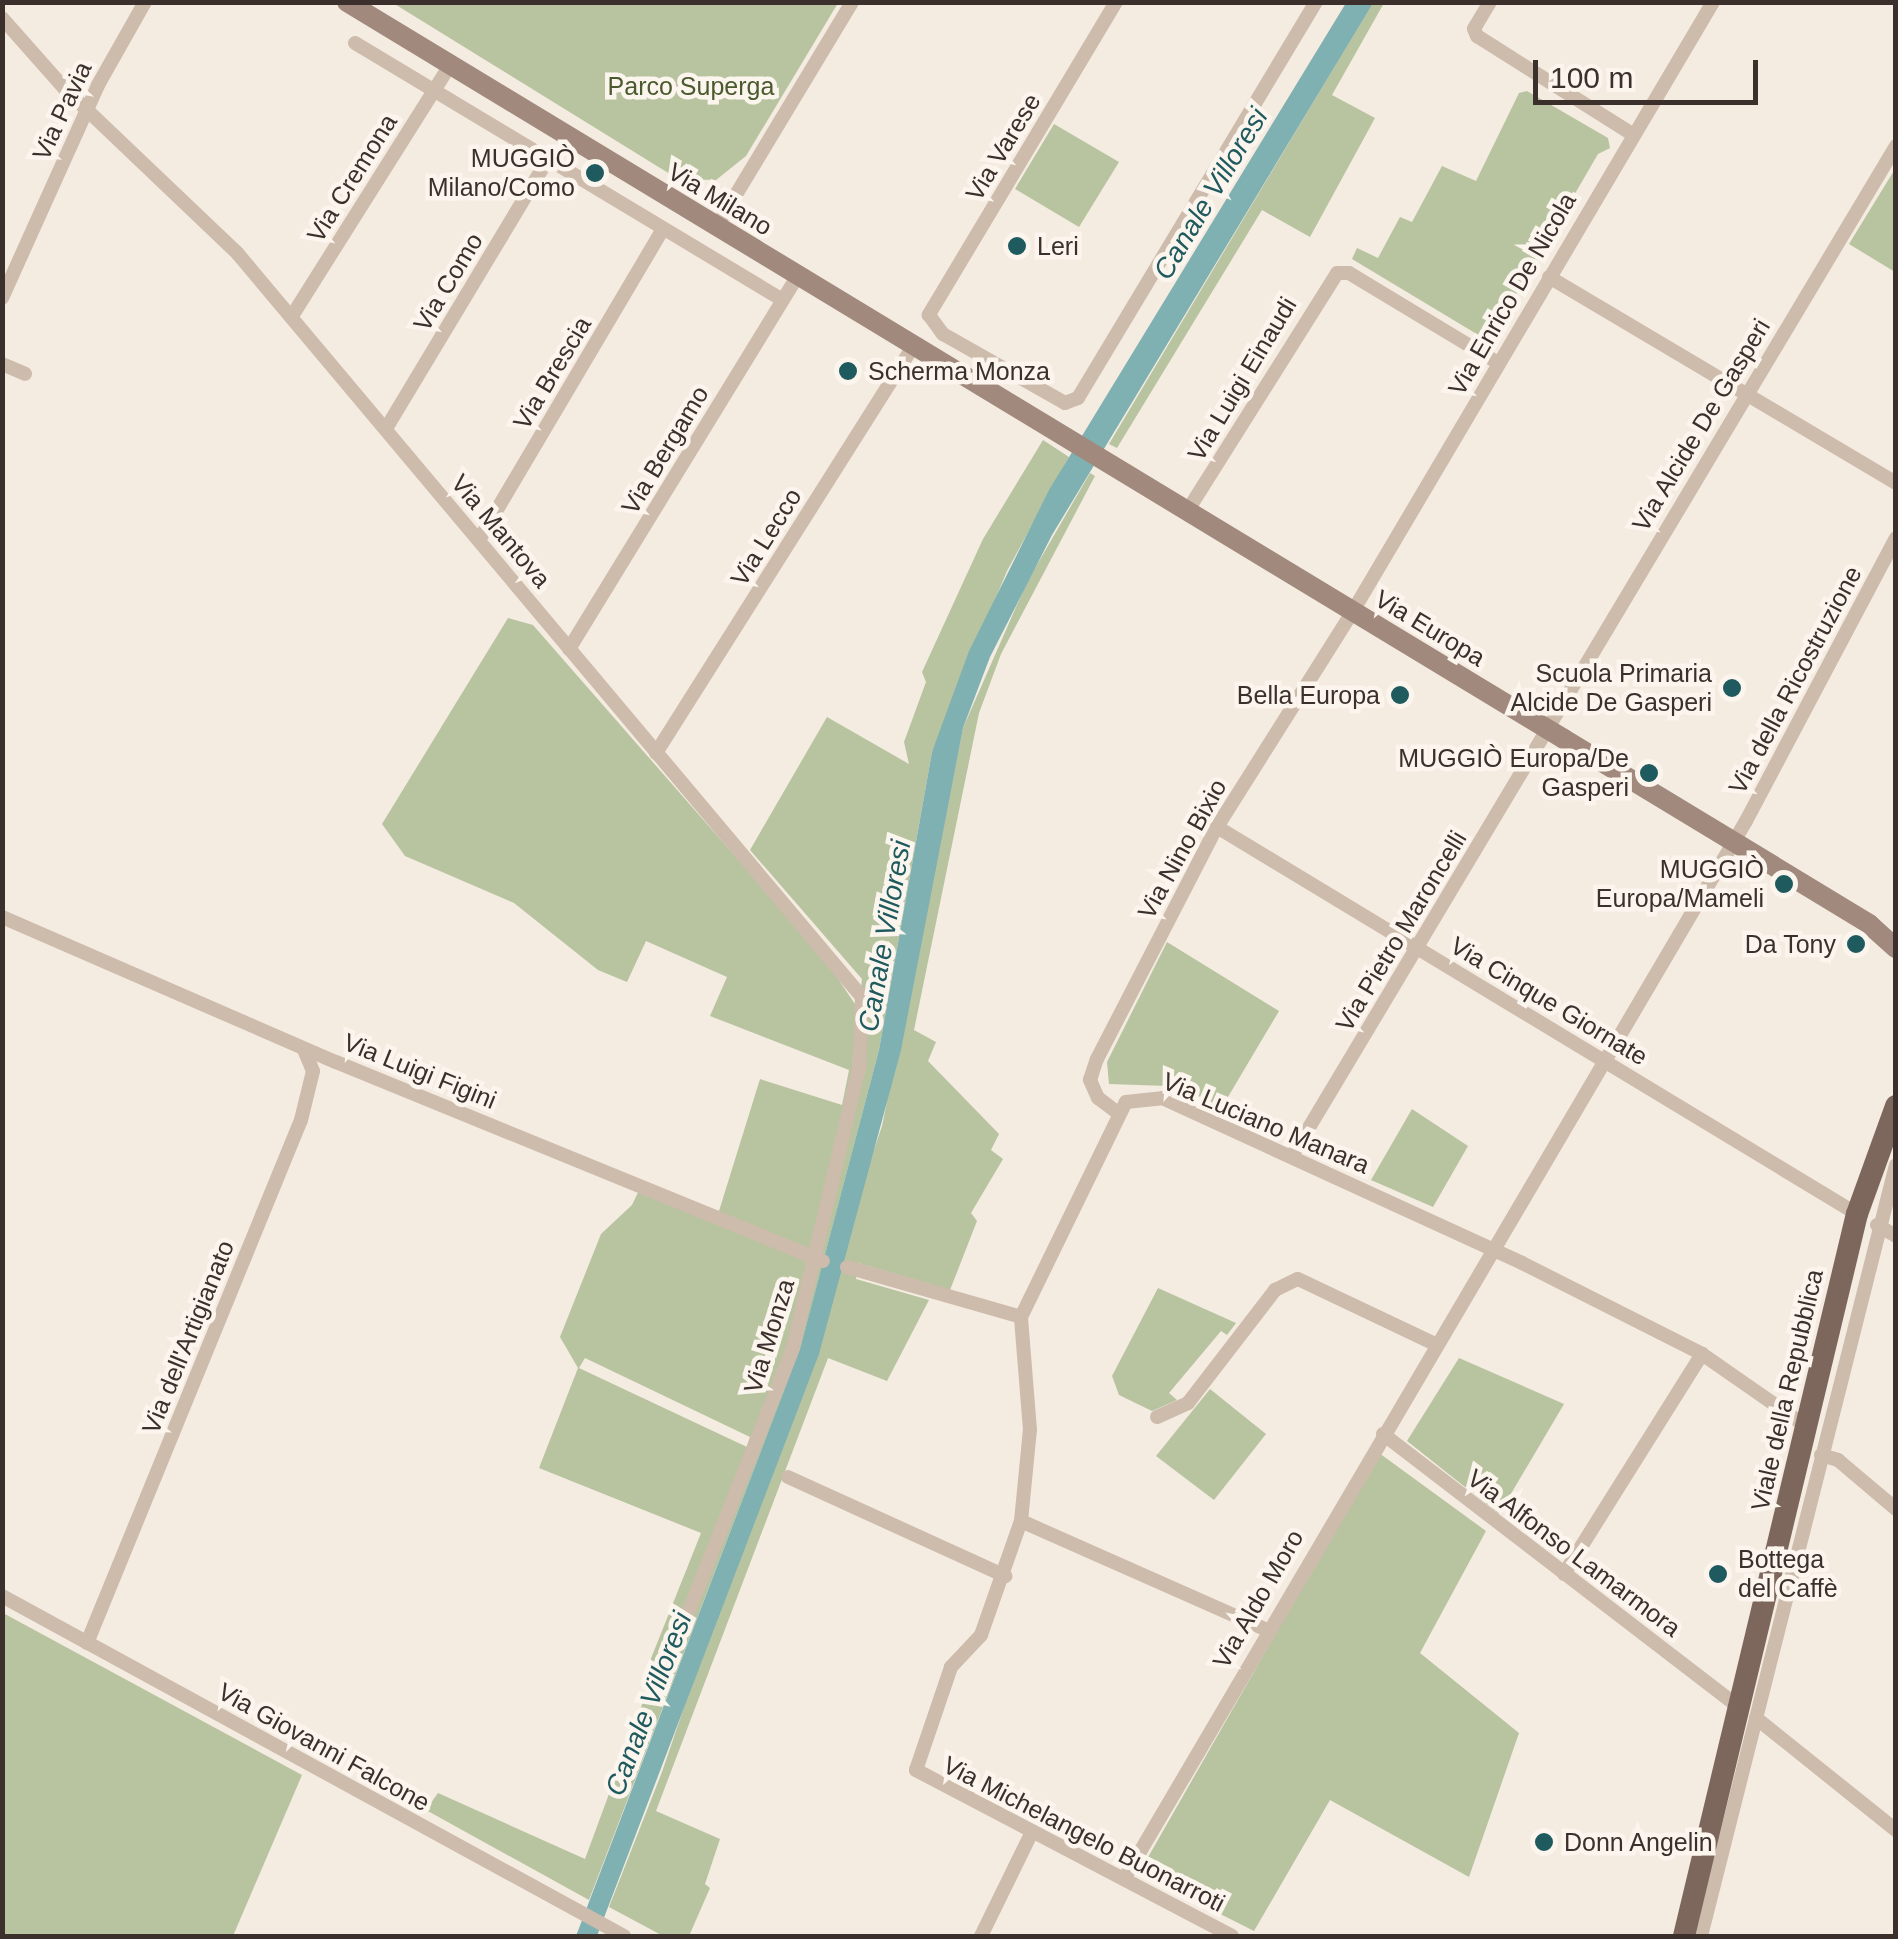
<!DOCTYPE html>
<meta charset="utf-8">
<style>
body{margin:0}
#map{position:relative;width:1898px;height:1939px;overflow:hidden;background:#f4ebe1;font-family:Helvetica,sans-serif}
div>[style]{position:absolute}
.green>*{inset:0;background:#b8c4a0}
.water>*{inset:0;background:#7fb0b2}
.street>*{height:14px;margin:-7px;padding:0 7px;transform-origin:7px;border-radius:7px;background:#cdbbac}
.secondary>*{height:20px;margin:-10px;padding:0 10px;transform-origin:10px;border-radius:10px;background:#a18a7d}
.primary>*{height:22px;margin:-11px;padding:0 11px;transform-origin:11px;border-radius:11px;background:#7d675c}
.dots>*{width:28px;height:28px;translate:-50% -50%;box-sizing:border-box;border:5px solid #fbf5ee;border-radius:50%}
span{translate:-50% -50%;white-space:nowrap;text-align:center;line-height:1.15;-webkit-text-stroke:9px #fbf5ee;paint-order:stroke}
.park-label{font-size:25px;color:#4a5a2e}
.street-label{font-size:25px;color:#3b302b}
.poi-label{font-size:25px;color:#3b302b}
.right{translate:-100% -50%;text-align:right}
.left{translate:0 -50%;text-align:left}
.water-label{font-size:28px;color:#1f5a5e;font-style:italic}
.frame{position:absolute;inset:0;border:5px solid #3b302b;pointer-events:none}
.scale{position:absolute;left:1533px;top:60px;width:225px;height:45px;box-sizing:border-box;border:5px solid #3b302b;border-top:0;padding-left:12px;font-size:30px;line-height:35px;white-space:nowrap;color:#3b302b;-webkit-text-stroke:8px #fbf5ee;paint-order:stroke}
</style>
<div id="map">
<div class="green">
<i style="clip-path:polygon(1373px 2px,1384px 3px,1332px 95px,1375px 118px,1310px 237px,1262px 210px,1117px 448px,1109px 444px)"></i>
<i style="clip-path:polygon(393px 3px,838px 3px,746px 156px,716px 180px,678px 179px)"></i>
<i style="clip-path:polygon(1527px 91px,1608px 138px,1610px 148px,1598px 154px,1498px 326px,1502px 334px,1490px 342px,1352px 259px,1357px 248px,1378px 258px,1400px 217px,1412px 222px,1442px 166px,1476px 181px,1519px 93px)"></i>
<i style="clip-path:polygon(1054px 124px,1119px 162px,1079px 227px,1015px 189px)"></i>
<i style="clip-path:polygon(1895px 169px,1895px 272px,1849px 244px)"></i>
<i style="clip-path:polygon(evenodd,1043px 440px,1069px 457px,1007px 571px,932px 752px,879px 1050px,800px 1350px,589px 1900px,426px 1810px,438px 1793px,585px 1859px,647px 1691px,648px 1666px,701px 1533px,539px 1468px,578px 1368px,560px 1337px,601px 1234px,632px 1205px,641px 1186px,719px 1211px,760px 1079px,842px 1105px,849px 1070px,710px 1016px,727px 977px,646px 941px,627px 982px,598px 970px,514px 903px,405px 856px,382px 824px,508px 618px,533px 625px,824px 958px,859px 1010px,862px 979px,750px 850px,827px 717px,909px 764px,904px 742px,926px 682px,922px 672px,983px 539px,1043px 440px,585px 1358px,750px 1437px,747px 1447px,579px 1368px,585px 1358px)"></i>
<i style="clip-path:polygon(1090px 473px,1095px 476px,1001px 654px,979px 713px,914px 1030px,936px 1042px,928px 1061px,999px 1134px,991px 1150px,1003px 1159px,971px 1213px,977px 1221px,950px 1290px,858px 1263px,856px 1279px,929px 1300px,887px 1381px,828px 1358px,656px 1811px,720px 1839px,705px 1884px,710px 1888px,689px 1936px,663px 1936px,609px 1907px,662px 1772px,882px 1126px,963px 728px,1027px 582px)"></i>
<i style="clip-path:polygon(1167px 942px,1279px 1011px,1222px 1107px,1168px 1086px,1109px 1084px,1107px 1062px)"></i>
<i style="clip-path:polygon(1412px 1109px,1468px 1146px,1433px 1207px,1371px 1180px)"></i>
<i style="clip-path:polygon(1158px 1288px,1236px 1323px,1227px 1335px,1221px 1331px,1169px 1393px,1177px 1400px,1152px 1411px,1119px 1395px,1112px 1376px)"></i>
<i style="clip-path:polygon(1459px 1358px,1564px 1404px,1499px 1514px,1407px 1441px)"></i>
<i style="clip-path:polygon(1210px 1389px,1266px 1434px,1214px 1500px,1156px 1456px)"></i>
<i style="clip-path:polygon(1379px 1453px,1486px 1531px,1420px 1653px,1519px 1733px,1469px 1877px,1330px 1800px,1254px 1931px,1145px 1876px,1143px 1866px)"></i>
<i style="clip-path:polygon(3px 1613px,302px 1775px,233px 1936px,3px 1936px)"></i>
</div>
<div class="water">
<i style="clip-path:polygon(1346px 3px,1373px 3px,1052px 535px,990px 657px,963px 728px,901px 1050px,819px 1354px,597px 1936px,576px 1936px,800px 1349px,879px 1050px,932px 752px,969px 651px,1049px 490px)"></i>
</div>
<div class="street">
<i style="left:1116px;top:2px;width:365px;rotate:120.9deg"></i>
<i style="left:929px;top:315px;width:24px;rotate:54deg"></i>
<i style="left:943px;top:334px;width:140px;rotate:29.5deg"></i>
<i style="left:1065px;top:403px;width:14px;rotate:-21deg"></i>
<i style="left:1078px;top:398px;width:462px;rotate:-59deg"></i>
<i style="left:1490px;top:2px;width:31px;rotate:121deg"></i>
<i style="left:1474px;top:29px;width:8px;rotate:67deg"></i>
<i style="left:1477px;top:36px;width:183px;rotate:32.3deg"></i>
<i style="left:2px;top:18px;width:95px;rotate:48.4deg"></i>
<i style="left:65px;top:89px;width:239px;rotate:43.6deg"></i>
<i style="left:238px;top:254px;width:970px;rotate:49.98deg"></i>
<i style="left:862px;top:997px;width:71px;rotate:92.4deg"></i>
<i style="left:859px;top:1068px;width:288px;rotate:103.3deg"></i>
<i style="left:793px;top:1348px;width:351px;rotate:111.6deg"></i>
<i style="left:355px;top:43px;width:499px;rotate:31deg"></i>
<i style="left:717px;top:226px;width:262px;rotate:-58.9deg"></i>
<i style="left:1549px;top:277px;width:404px;rotate:30.7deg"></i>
<i style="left:2px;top:298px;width:234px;rotate:-65.7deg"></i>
<i style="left:98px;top:85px;width:95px;rotate:-60.5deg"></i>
<i style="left:292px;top:316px;width:297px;rotate:-57.8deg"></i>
<i style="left:2px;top:364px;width:25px;rotate:23deg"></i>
<i style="left:387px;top:427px;width:313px;rotate:-59deg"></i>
<i style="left:1188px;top:510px;width:280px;rotate:-57.8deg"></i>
<i style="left:1337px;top:273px;width:12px"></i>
<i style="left:1349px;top:273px;width:174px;rotate:31.1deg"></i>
<i style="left:479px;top:540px;width:361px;rotate:-59.4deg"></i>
<i style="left:569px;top:649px;width:439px;rotate:-58.5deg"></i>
<i style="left:656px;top:753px;width:483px;rotate:-57.7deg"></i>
<i style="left:1217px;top:827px;width:748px;rotate:31.16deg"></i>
<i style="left:2px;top:917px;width:364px;rotate:23.5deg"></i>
<i style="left:336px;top:1062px;width:526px;rotate:22.23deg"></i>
<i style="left:1118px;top:1113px;width:25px;rotate:-143deg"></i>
<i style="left:1098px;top:1098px;width:20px;rotate:-114deg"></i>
<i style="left:1090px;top:1080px;width:22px;rotate:-72deg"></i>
<i style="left:1097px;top:1059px;width:261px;rotate:-62.7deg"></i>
<i style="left:1217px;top:827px;width:255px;rotate:-57.8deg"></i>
<i style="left:1353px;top:611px;width:707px;rotate:-59.41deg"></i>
<i style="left:1292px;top:1156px;width:1177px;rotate:-59.12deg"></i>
<i style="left:1877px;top:1225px;width:22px;rotate:30deg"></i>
<i style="left:847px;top:1267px;width:181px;rotate:16deg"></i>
<i style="left:1157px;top:1417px;width:34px;rotate:-24deg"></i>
<i style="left:1188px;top:1403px;width:143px;rotate:-52.4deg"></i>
<i style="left:1275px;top:1290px;width:25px;rotate:-26deg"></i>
<i style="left:1298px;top:1279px;width:149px;rotate:25.4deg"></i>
<i style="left:1383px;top:1434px;width:449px;rotate:37.5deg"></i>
<i style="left:1821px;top:1455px;width:18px;rotate:16deg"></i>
<i style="left:1838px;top:1460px;width:76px;rotate:40.2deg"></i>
<i style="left:788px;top:1477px;width:239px;rotate:24.5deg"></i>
<i style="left:1021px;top:1521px;width:267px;rotate:23.9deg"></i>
<i style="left:1564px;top:1574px;width:260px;rotate:-57.9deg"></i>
<i style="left:2px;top:1596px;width:709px;rotate:28.66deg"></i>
<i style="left:87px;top:1643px;width:565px;rotate:-67.75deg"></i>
<i style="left:301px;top:1120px;width:50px;rotate:-76.2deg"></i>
<i style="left:313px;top:1071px;width:23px;rotate:-113deg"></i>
<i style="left:1756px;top:1718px;width:179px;rotate:38.7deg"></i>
<i style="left:1124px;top:1879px;width:1227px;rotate:-59.55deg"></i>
<i style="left:1746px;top:821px;width:320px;rotate:-62.1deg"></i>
<i style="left:981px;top:1936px;width:116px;rotate:-63.9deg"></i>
<i style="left:1232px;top:1936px;width:357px;rotate:-152.3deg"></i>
<i style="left:916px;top:1770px;width:109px;rotate:-71.2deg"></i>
<i style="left:951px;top:1667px;width:44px;rotate:-46.8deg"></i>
<i style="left:981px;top:1635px;width:121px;rotate:-70.7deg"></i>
<i style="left:1021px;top:1521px;width:91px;rotate:-84.4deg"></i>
<i style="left:1030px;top:1430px;width:113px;rotate:-94.6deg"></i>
<i style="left:1021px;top:1317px;width:239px;rotate:-64deg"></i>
<i style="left:1126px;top:1102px;width:36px;rotate:-6deg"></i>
<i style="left:1162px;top:1098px;width:396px;rotate:24.6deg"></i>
<i style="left:1522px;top:1263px;width:202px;rotate:26.8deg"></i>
<i style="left:1702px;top:1354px;width:128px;rotate:34.8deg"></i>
<i style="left:1701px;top:1936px;width:795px;rotate:-75.81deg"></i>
</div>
<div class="secondary">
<i style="left:347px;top:2px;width:1423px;rotate:31.2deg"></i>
<i style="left:1564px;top:739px;width:357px;rotate:31.2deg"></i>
<i style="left:1869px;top:924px;width:36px;rotate:42deg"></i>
</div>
<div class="primary">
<i style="left:1684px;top:1936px;width:742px;rotate:-76.53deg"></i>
<i style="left:1857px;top:1214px;width:115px;rotate:-70.1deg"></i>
</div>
<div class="dots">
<i style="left:595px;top:173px;background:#1f5a5e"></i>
<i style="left:1017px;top:246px;background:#1f5a5e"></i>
<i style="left:848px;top:371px;background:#1f5a5e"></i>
<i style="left:1732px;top:688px;background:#1f5a5e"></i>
<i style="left:1400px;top:695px;background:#1f5a5e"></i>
<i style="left:1649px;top:773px;background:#1f5a5e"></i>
<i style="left:1784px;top:884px;background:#1f5a5e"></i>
<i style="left:1856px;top:944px;background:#1f5a5e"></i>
<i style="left:1718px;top:1574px;background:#1f5a5e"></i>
<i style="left:1544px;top:1842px;background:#1f5a5e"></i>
</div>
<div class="park-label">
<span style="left:691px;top:86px">Parco Superga</span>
</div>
<div class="street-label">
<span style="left:62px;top:111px;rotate:-65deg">Via Pavia</span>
<span style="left:1003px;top:147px;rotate:-59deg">Via Varese</span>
<span style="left:352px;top:178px;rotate:-58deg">Via Cremona</span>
<span style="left:720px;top:199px;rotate:31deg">Via Milano</span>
<span style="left:448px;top:282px;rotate:-59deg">Via Como</span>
<span style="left:1512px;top:294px;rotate:-60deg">Via Enrico De Nicola</span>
<span style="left:552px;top:373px;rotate:-59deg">Via Brescia</span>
<span style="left:1242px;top:379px;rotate:-59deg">Via Luigi Einaudi</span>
<span style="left:1701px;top:425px;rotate:-59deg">Via Alcide De Gasperi</span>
<span style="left:665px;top:450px;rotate:-59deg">Via Bergamo</span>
<span style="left:501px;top:531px;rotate:50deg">Via Mantova</span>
<span style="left:766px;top:537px;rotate:-58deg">Via Lecco</span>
<span style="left:1430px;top:628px;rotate:31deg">Via Europa</span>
<span style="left:1795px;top:680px;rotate:-62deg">Via della Ricostruzione</span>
<span style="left:1182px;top:849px;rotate:-61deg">Via Nino Bixio</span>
<span style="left:1401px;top:931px;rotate:-59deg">Via Pietro Maroncelli</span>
<span style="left:1549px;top:1001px;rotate:31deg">Via Cinque Giornate</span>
<span style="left:420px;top:1071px;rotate:22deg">Via Luigi Figini</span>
<span style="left:1266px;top:1123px;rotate:23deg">Via Luciano Manara</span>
<span style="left:769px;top:1336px;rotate:-73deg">Via Monza</span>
<span style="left:188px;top:1337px;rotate:-68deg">Via dell'Artigianato</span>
<span style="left:1787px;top:1390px;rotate:-77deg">Viale della Repubblica</span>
<span style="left:1574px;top:1553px;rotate:37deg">Via Alfonso Lamarmora</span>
<span style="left:1258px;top:1599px;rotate:-60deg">Via Aldo Moro</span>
<span style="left:324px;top:1747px;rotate:29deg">Via Giovanni Falcone</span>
<span style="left:1084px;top:1834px;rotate:27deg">Via Michelangelo Buonarroti</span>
</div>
<div class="poi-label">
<span class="right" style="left:575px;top:173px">MUGGIÒ<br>Milano/Como</span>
<span class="left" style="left:1037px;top:246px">Leri</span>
<span class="left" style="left:868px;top:371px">Scherma Monza</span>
<span class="right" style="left:1712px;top:688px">Scuola Primaria<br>Alcide De Gasperi</span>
<span class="right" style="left:1380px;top:695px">Bella Europa</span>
<span class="right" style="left:1629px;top:773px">MUGGIÒ Europa/De<br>Gasperi</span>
<span class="right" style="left:1764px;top:884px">MUGGIÒ<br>Europa/Mameli</span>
<span class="right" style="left:1836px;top:944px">Da Tony</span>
<span class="left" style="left:1738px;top:1574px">Bottega<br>del Caffè</span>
<span class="left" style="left:1564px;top:1842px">Donn Angelin</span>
</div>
<div class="water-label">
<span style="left:1211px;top:194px;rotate:-59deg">Canale Villoresi</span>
<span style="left:885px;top:936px;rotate:-80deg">Canale Villoresi</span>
<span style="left:649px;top:1704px;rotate:-69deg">Canale Villoresi</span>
</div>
<div class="frame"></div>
<div class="scale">100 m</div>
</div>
